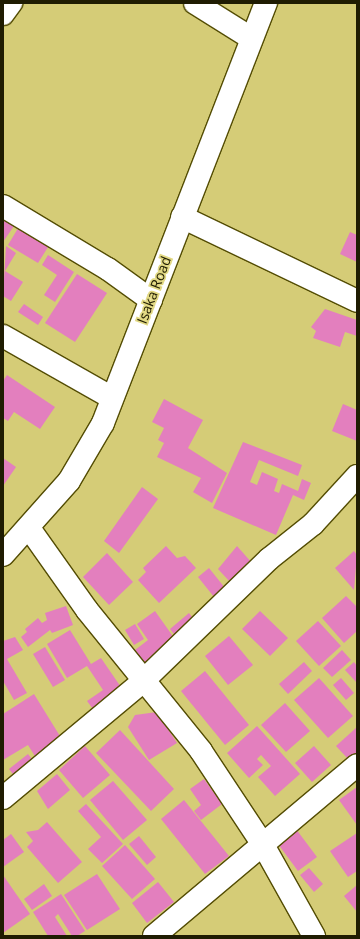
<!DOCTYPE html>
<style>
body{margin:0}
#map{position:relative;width:360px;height:939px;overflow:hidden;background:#d5cc77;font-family:"Open Sans",sans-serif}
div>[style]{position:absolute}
.building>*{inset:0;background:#e37fbe}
.roads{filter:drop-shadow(1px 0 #544d04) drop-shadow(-1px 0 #544d04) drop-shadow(0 1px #544d04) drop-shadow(0 -1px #544d04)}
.minor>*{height:22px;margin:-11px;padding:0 11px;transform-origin:11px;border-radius:11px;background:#fff}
span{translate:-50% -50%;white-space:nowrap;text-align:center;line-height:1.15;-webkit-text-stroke:3.5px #e2d984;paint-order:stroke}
.street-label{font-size:14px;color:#1f1c02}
.frame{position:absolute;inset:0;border:4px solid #1f1c02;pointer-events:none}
</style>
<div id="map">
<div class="building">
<i style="clip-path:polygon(3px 219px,14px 226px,3px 242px)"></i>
<i style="clip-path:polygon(20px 225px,50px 244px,38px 263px,8px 245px)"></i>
<i style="clip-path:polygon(350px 232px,357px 235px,357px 262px,340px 254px)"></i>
<i style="clip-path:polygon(6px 246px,16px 253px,5px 271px,23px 282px,11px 301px,3px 296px)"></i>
<i style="clip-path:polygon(48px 255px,74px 272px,55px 302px,44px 295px,57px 275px,42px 265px)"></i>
<i style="clip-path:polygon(77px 274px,107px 293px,75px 342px,45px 323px)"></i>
<i style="clip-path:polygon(24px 304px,43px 317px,38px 325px,18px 312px)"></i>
<i style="clip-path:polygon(325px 309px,357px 320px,357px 336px,345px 332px,340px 347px,313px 338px,316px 331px,311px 327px)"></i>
<i style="clip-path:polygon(7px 375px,55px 407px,40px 429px,14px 412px,8px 421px,3px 418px,3px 381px)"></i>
<i style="clip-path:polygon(164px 399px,203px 420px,188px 448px,227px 473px,212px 503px,193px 492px,201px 478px,157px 457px,164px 443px,158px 440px,164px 428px,152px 422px)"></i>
<i style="clip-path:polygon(343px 404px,357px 410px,357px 441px,332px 431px)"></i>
<i style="clip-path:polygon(243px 442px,302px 465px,298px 476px,259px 460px,250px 482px,257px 485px,262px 472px,278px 479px,274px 491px,279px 493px,282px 484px,298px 491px,302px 479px,311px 483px,304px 500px,293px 495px,276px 535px,213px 508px)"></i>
<i style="clip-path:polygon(3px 458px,16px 467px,3px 486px)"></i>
<i style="clip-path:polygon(142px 487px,158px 499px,119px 553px,104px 541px)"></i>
<i style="clip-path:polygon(166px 546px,177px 558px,185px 556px,196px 568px,159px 603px,138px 580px,146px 572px,143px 568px)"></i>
<i style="clip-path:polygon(237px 546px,252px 563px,231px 583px,218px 569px)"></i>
<i style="clip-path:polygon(354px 551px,357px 555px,354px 590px,335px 568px)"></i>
<i style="clip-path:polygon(107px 553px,133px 582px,109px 605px,83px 577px)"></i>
<i style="clip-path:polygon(209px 568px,229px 593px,218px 602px,198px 577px)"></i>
<i style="clip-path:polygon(346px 596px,357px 607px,357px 631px,344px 643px,322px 618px)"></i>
<i style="clip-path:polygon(66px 606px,73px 625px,52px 633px,50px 630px,28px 647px,21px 637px,27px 632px,25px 629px,38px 618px,42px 623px,47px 620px,45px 613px)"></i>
<i style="clip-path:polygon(155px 611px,177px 642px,145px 664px,135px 650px,148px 640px,137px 624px)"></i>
<i style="clip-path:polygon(260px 611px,288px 638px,270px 656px,242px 629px)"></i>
<i style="clip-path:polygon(189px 613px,198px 625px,179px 641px,170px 629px)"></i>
<i style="clip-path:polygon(318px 621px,341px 646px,319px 666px,296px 641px)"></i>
<i style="clip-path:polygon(135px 624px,144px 639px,134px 645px,125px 630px)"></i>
<i style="clip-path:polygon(70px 630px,91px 664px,101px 658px,125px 693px,96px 713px,87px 701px,103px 690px,87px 666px,67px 678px,47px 644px)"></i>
<i style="clip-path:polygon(229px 636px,253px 665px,228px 685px,205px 656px)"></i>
<i style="clip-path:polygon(15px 637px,23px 650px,7px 659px,27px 693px,14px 700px,3px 681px,3px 641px)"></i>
<i style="clip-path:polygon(45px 647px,65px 680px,53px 687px,33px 654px)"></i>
<i style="clip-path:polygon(342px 650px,351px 660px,332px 677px,323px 668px)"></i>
<i style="clip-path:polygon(304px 662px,312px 671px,288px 694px,279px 684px)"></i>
<i style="clip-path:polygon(354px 662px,357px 666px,357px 683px,345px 670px)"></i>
<i style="clip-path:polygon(205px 671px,249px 725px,225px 745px,181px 691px)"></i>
<i style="clip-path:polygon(319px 678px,353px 716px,328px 738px,294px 700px)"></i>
<i style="clip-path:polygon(341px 678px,354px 693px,346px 700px,333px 685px)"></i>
<i style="clip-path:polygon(34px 694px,63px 741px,36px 758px,28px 745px,3px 760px,3px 714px)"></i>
<i style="clip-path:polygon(285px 703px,310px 731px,286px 752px,261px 725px)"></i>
<i style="clip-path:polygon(157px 712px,177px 743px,149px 760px,128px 727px,135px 715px)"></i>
<i style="clip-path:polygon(257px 726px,300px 774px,275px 796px,258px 777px,271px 766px,261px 755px,257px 759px,263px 765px,249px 778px,227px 753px)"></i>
<i style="clip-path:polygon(357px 727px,357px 753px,349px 760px,336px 746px)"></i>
<i style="clip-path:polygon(120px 730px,174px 789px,151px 811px,96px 753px)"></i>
<i style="clip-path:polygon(85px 746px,110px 775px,83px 798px,59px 770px)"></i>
<i style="clip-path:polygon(314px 746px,331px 765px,312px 782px,295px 763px)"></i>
<i style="clip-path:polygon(28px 754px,35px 763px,16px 778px,9px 769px)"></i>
<i style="clip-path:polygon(57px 774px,70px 790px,48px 809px,37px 791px)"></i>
<i style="clip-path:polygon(204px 779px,222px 804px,201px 820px,194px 811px,201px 805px,190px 789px)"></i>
<i style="clip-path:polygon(113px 781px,147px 820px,123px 840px,90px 800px)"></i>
<i style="clip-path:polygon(357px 787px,357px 825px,339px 800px)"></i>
<i style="clip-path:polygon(184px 800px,229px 856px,205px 874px,161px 819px)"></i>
<i style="clip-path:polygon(86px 804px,123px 844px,102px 863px,88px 849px,101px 837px,78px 811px)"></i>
<i style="clip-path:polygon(47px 822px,82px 862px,58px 883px,27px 847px,33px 841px,26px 832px,38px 830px)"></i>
<i style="clip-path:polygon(296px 829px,317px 857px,298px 871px,278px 844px)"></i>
<i style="clip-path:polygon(357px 833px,357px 871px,348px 877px,330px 851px)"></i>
<i style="clip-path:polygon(11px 834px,24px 852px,3px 867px,3px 840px)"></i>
<i style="clip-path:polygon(139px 836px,156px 857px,147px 865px,129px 844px)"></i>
<i style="clip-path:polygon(125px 845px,155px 879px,132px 899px,102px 866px)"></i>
<i style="clip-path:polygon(309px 868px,323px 884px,314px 892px,300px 875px)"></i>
<i style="clip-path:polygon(97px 874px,120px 909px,87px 930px,64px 895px)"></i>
<i style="clip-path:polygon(3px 875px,30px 914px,3px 933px)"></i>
<i style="clip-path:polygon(158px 882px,174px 902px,147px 923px,132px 903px)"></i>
<i style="clip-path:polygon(44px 884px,52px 896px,32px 910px,24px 899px)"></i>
<i style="clip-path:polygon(357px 885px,357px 912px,344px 896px)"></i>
<i style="clip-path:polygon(61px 894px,85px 931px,77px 936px,72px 936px,58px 914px,55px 917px,67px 936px,48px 936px,33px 912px)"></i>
</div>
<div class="roads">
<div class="minor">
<i style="left:195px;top:3px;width:66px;rotate:32deg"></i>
<i style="left:3px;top:14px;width:14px;rotate:-54deg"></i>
<i style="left:3px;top:206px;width:122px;rotate:31deg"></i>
<i style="left:108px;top:269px;width:53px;rotate:35.8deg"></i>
<i style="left:182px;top:217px;width:194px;rotate:25.6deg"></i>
<i style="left:3px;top:336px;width:125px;rotate:29.6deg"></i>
<i style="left:29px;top:528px;width:100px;rotate:54.7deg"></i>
<i style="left:87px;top:610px;width:181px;rotate:51deg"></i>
<i style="left:201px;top:751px;width:110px;rotate:56.5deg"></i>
<i style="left:262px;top:843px;width:107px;rotate:60.8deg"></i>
<i style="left:3px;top:555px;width:99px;rotate:-48.3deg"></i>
<i style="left:69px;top:481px;width:67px;rotate:-59.6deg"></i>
<i style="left:103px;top:423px;width:451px;rotate:-68.8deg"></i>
<i style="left:3px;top:798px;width:181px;rotate:-39.8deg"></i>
<i style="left:142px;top:682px;width:177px;rotate:-44.1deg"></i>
<i style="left:269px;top:559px;width:56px;rotate:-38.5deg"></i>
<i style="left:313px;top:524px;width:65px;rotate:-47.5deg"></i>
<i style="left:154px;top:936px;width:265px;rotate:-40.1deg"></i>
</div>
</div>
<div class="street-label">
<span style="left:154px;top:290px;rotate:-69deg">Isaka Road</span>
</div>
<div class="frame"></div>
</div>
